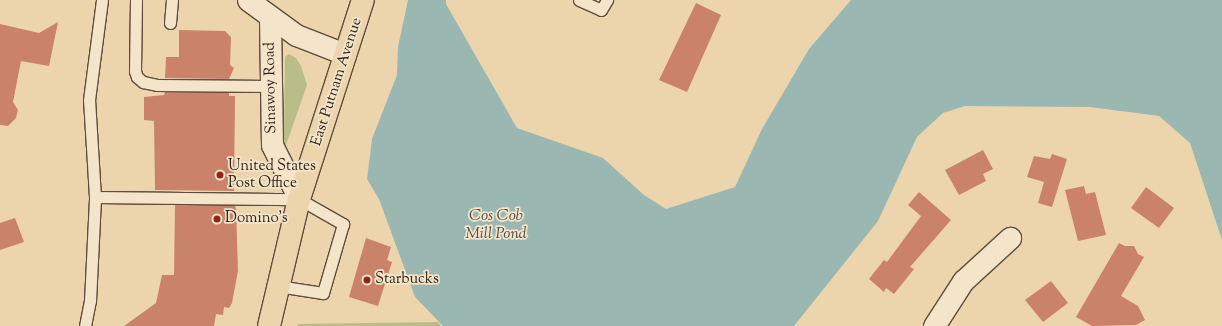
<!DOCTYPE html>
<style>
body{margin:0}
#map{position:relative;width:1222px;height:326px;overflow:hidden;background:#ecd5ad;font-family:"Sorts Mill Goudy",serif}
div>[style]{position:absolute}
.green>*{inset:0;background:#babd88}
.water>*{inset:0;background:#9ab8b1}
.building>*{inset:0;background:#cb826a}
.roads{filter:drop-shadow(1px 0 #5e4d3b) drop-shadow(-1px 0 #5e4d3b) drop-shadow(0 1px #5e4d3b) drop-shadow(0 -1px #5e4d3b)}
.lane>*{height:11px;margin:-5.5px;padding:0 5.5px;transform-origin:5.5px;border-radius:5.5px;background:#f3e4ca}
.street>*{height:21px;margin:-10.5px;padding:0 10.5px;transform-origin:10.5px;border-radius:10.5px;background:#f3e4ca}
.primary>*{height:22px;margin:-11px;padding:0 11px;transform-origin:11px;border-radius:11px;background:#ecd5ad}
.dots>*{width:11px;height:11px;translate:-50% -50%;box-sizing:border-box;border:2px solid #f3e4ca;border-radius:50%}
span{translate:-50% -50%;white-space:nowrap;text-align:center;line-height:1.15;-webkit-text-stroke:3.5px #f3e4ca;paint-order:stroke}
.street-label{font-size:15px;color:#2e2015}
.poi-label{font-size:15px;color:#2e2015}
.left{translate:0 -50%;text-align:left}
.water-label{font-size:16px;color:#4e4e44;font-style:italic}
</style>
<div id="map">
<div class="green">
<i style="clip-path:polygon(289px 54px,296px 58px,301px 66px,307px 85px,286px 145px,284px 143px,285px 57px)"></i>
<i style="clip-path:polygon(438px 322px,441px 326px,297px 326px,298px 324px)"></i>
</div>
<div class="water">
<i style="clip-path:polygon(408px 0,446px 0,446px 4px,517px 128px,603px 158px,644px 195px,666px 209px,735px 187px,762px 129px,809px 49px,851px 0,1222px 0,1222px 240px,1190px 143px,1159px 116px,1090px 107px,965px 106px,943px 113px,917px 137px,878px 221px,794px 326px,443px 326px,415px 297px,379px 199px,367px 179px,372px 139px,397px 75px,398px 47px)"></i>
</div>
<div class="building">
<i style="clip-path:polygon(696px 3px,721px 15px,687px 92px,659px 80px)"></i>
<i style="clip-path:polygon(58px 22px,49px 66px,21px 61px,13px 102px,18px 110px,16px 118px,8px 126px,0 125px,0 24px,39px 33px)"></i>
<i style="clip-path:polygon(179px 30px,225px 31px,231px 37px,230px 65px,234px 68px,229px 79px,165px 78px,166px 57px,179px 57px)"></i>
<i style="clip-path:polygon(165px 92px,229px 93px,229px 96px,235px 96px,234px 191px,155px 190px,154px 121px,144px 120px,144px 97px,164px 95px)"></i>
<i style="clip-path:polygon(983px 150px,993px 169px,983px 174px,986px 181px,959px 195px,945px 170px)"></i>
<i style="clip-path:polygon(1052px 154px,1067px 159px,1052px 207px,1038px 203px,1044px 182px,1027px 177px,1034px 156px,1050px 159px)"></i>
<i style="clip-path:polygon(1084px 186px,1086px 194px,1095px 192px,1106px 235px,1078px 241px,1065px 190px)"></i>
<i style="clip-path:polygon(1146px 187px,1174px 208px,1159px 228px,1131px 208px)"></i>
<i style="clip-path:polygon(919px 192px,951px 220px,910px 267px,914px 269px,894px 294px,886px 288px,884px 292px,869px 279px,884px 260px,887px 262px,921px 216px,908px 205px)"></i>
<i style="clip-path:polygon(175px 205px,234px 205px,236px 208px,238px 271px,232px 303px,229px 308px,224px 307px,223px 315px,216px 314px,214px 326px,124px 326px,156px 303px,162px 275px,174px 275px)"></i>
<i style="clip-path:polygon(15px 218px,24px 242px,0 250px,0 223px)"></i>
<i style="clip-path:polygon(366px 238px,391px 247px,387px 260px,392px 262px,378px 306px,349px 297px)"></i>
<i style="clip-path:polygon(1119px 243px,1125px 246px,1134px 246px,1138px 254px,1144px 257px,1121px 296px,1138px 306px,1145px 320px,1136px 325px,1092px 326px,1076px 317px)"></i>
<i style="clip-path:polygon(1051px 281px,1068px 303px,1043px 322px,1025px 300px)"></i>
</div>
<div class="roads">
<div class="lane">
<i style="left:136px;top:0;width:71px;rotate:90.8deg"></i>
<i style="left:135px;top:71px;width:6px;rotate:72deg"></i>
<i style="left:137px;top:77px;width:8px;rotate:40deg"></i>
<i style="left:143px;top:82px;width:14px;rotate:12deg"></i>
<i style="left:157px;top:85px;width:114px;rotate:0.5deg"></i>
<i style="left:579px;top:0;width:24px;rotate:24deg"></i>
<i style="left:601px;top:10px;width:12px;rotate:-59deg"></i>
<i style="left:170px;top:23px;width:23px;rotate:-85deg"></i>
<i style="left:95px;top:197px;width:204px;rotate:0.6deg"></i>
<i style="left:299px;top:199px;width:51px;rotate:29.6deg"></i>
<i style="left:343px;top:224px;width:72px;rotate:106.2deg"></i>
<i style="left:323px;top:293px;width:46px;rotate:-171.2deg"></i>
<i style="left:85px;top:326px;width:25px;rotate:-79deg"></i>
<i style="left:90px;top:301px;width:104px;rotate:-87.2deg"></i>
<i style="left:95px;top:197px;width:97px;rotate:-93.5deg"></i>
<i style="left:89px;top:100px;width:101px;rotate:-82.6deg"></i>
</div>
<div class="street">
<i style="left:248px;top:0;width:59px;rotate:36.1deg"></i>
<i style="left:296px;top:35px;width:53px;rotate:21.2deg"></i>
<i style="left:270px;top:18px;width:127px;rotate:89.1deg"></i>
<i style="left:272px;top:145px;width:60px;rotate:63.4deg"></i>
<i style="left:934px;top:326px;width:54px;rotate:-57.2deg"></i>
<i style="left:963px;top:281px;width:64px;rotate:-42.5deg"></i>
</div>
<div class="primary">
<i style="left:269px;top:326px;width:130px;rotate:-76.7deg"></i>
<i style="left:299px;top:199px;width:209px;rotate:-72.2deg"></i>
</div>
</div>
<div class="dots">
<i style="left:220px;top:175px;background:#8f2418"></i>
<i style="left:217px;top:219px;background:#8f2418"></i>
<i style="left:367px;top:280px;background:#8f2418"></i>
</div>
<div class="street-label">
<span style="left:337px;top:82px;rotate:-72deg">East Putnam Avenue</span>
<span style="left:271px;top:88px;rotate:-91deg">Sinawoy Road</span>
</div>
<div class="poi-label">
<span class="left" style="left:228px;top:175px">United States<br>Post Office</span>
<span class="left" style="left:225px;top:219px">Domino's</span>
<span class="left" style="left:375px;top:280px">Starbucks</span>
</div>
<div class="water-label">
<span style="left:496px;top:226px">Cos Cob<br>Mill Pond</span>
</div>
</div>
